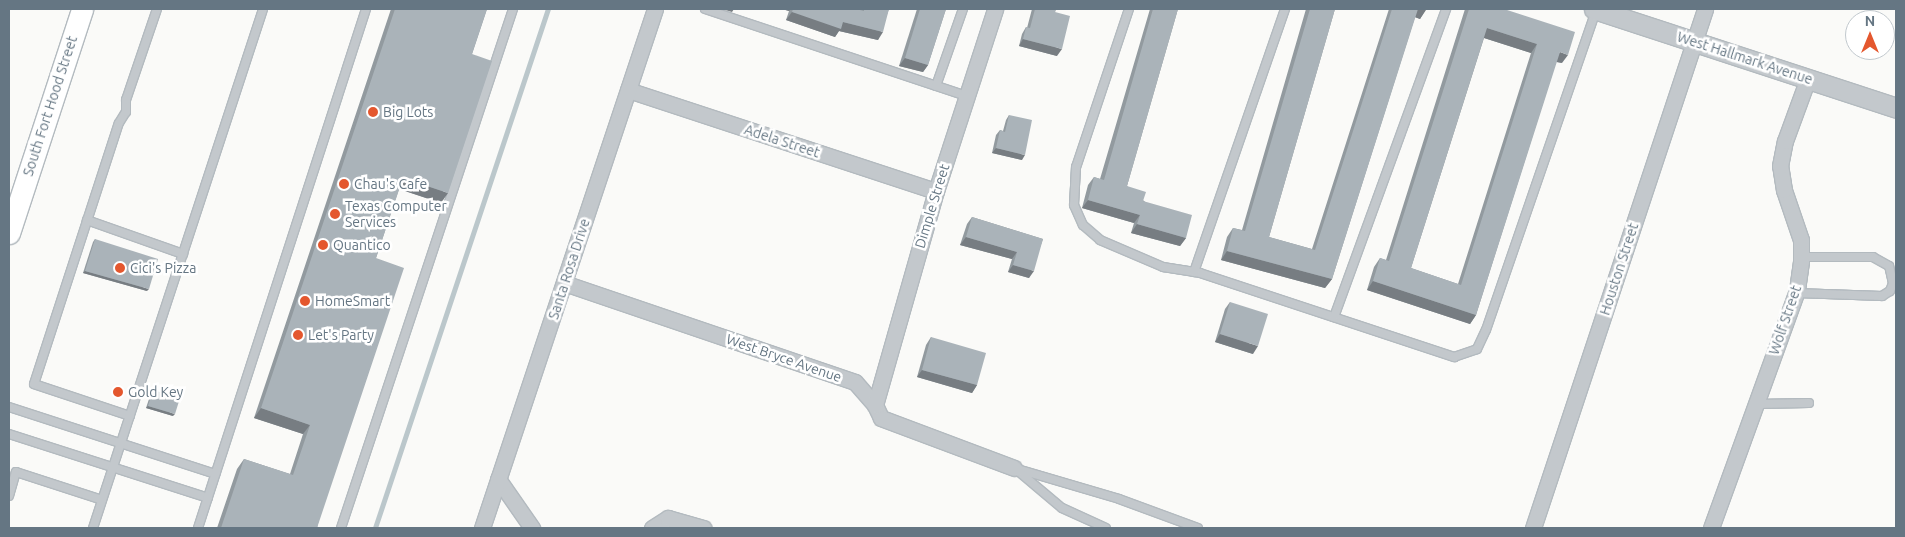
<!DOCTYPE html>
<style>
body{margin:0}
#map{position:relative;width:1905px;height:537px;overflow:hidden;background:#fafaf8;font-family:Ubuntu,sans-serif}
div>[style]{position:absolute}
.stream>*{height:4.5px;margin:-2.25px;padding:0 2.25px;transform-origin:2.25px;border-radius:2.25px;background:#bbc7cb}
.roads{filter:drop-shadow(1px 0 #b3babf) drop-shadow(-1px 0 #b3babf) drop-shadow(0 1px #b3babf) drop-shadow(0 -1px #b3babf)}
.service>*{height:8px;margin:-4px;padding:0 4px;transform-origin:4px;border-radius:4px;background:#c3c8cc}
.minor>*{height:15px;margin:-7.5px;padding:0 7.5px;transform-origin:7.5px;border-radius:7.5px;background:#c3c8cc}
.tertiary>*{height:19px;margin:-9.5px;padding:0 9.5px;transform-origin:9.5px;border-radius:9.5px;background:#c3c8cc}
.secondary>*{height:21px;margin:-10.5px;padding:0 10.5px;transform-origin:10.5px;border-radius:10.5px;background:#fff}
.wall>*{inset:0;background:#929a9f}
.shaded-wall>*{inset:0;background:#777d82}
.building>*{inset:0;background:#aab3b9}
.dots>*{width:14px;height:14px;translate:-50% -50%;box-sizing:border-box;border:2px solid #fff;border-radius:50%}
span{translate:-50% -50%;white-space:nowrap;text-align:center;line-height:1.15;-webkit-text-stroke:5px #fff;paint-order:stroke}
.street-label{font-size:14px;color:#657683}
.poi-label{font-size:14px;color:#657683}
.left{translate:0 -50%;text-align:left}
.frame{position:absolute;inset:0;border:10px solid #657683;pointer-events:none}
.north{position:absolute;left:1845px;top:10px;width:50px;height:50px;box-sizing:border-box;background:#fff;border:1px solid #c1c8cd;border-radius:50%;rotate:0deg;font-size:14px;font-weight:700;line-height:20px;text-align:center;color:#657683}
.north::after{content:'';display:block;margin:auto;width:18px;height:22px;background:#e4572e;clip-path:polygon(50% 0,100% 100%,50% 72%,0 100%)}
</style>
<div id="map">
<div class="stream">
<i style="left:375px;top:528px;width:547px;rotate:-71.57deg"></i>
</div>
<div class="roads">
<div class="service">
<i style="left:705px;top:9px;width:276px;rotate:18.4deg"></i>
<i style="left:1129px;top:9px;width:167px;rotate:108.5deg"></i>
<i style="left:1076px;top:167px;width:38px;rotate:93deg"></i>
<i style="left:1074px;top:205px;width:22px;rotate:66deg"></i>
<i style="left:1083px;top:225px;width:23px;rotate:41deg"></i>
<i style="left:1100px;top:240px;width:69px;rotate:23.2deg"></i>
<i style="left:1163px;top:267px;width:37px;rotate:9deg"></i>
<i style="left:1200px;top:273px;width:268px;rotate:18.3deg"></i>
<i style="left:1454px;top:357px;width:24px;rotate:-19deg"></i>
<i style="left:1477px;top:349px;width:21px;rotate:-65deg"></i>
<i style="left:1486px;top:330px;width:337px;rotate:-71deg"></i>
<i style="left:936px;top:86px;width:82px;rotate:-70.7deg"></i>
<i style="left:87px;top:220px;width:102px;rotate:19.5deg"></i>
<i style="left:1194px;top:272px;width:278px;rotate:-70.9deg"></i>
<i style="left:1796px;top:293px;width:86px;rotate:2deg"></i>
<i style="left:1882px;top:296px;width:9px;rotate:-32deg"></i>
<i style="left:1890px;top:291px;width:9px;rotate:-69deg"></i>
<i style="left:1893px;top:283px;width:17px;rotate:-103deg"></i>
<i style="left:1889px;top:266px;width:18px;rotate:-151deg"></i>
<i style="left:1873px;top:257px;width:72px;rotate:180deg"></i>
<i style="left:1334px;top:317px;width:328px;rotate:-70deg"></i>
<i style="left:1755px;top:404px;width:54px;rotate:-1.1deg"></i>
<i style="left:9px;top:407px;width:217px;rotate:18deg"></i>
<i style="left:130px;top:416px;width:101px;rotate:-161.6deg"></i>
<i style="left:34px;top:384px;width:274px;rotate:-72deg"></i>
<i style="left:119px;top:123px;width:13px;rotate:-58deg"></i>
<i style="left:126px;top:112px;width:12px;rotate:-90deg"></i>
<i style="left:126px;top:100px;width:96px;rotate:-71.2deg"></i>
<i style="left:9px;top:434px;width:209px;rotate:17.8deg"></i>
<i style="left:1014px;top:468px;width:109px;rotate:16.4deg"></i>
<i style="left:1119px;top:499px;width:84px;rotate:20.2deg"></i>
<i style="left:1018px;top:471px;width:57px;rotate:40.1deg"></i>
<i style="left:1062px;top:508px;width:48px;rotate:24.4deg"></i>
<i style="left:9px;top:496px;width:25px;rotate:-74deg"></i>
<i style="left:16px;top:472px;width:90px;rotate:18deg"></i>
<i style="left:93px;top:528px;width:546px;rotate:-71.86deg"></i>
<i style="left:198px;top:528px;width:546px;rotate:-72.06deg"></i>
<i style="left:341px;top:528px;width:547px;rotate:-71.66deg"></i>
</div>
<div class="minor">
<i style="left:628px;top:90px;width:324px;rotate:18.2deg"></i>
<i style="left:564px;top:283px;width:307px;rotate:18.8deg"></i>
<i style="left:855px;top:382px;width:30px;rotate:49deg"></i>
<i style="left:875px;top:405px;width:14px;rotate:65deg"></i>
<i style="left:881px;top:418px;width:142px;rotate:20.6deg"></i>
<i style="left:875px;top:405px;width:223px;rotate:-74.1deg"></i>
<i style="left:936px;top:191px;width:191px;rotate:-72deg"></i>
<i style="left:498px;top:479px;width:60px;rotate:55.2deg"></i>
<i style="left:482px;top:528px;width:547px;rotate:-71.57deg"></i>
<i style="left:652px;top:528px;width:19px;rotate:-32deg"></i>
<i style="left:668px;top:518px;width:37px;rotate:16deg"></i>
<i style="left:1533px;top:528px;width:547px;rotate:-71.66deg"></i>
<i style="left:1711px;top:528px;width:253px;rotate:-70.1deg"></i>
<i style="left:1797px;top:290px;width:29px;rotate:-82deg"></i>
<i style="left:1801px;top:261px;width:21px;rotate:-90deg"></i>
<i style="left:1801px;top:240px;width:53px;rotate:-108.8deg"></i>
<i style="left:1784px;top:190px;width:24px;rotate:-99deg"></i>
<i style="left:1780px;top:166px;width:25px;rotate:-79deg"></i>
<i style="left:1785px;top:141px;width:67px;rotate:-69.9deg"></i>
</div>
<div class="tertiary">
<i style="left:1594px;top:9px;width:318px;rotate:18.1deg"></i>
</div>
<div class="secondary">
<i style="left:9px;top:233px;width:236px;rotate:-71.9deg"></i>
</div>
</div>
<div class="wall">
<i style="clip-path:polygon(391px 9px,487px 9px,472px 54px,441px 203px,399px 189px,376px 258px,317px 528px,217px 528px,237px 469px,244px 459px,290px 474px,303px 434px,254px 418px)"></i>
<i style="clip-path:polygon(782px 9px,856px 9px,861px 10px,861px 9px,889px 9px,878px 40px,839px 31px,835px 37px,786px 20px,789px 11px)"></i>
<i style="clip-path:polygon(917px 9px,946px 9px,928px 65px,923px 72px,899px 66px)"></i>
<i style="clip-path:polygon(1032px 9px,1056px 9px,1055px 12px,1057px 56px,1019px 46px,1022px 34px,1026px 27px,1027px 28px)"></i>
<i style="clip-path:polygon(1150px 9px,1178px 9px,1127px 186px,1186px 238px,1180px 246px,1131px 233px,1134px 223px,1082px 208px,1088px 185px,1094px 177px,1100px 179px)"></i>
<i style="clip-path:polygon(1306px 9px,1335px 9px,1269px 237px,1312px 249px,1389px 9px,1426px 9px,1420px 19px,1415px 17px,1332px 279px,1325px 288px,1221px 260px,1227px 237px,1233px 228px,1242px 230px)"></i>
<i style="clip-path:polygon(evenodd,1465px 9px,1504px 9px,1562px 63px,1556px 62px,1476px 315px,1470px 324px,1367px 290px,1374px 267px,1380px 258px,1386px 260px,1465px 9px,1484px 38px,1531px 53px,1458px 284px,1411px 268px,1484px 38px)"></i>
<i style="clip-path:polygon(1009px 115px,1022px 160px,992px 153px,996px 135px,1000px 130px,1003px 131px,1006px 120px)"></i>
<i style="clip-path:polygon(972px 217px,1043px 239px,1029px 278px,1008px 272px,1012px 259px,960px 245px,967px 224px)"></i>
<i style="clip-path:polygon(95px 239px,147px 291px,83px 273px,93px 242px)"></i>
<i style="clip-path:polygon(1230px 302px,1253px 354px,1215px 342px,1225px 309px)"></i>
<i style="clip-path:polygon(931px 337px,977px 385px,972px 393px,917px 377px,926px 345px)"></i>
<i style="clip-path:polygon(153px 390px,173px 416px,146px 408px,151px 393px)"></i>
</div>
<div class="shaded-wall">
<i style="clip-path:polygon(722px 9px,734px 9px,732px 12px)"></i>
<i style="clip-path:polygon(782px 9px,791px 9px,789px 11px)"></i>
<i style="clip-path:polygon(1418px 9px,1423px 9px,1426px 10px,1420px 19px,1412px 16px)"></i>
<i style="clip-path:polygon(792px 12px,843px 22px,883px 32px,878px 40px,839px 31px,835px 37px,786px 20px)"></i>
<i style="clip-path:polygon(1487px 28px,1537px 44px,1531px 53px,1481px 37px)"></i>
<i style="clip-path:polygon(1023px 39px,1062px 49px,1057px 56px,1019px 46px)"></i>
<i style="clip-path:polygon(1560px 52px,1568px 55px,1562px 63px,1553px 61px)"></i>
<i style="clip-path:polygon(905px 58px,928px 65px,923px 72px,899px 66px)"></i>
<i style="clip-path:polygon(996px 148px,1025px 155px,1022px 160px,992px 153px)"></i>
<i style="clip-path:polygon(403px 178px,448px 193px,441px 203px,396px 188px)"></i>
<i style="clip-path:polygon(1088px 200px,1140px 215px,1134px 223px,1082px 208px)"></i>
<i style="clip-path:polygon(1137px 224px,1186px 238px,1180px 246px,1131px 233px)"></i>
<i style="clip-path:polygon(966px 237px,1017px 252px,1012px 259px,960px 245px)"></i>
<i style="clip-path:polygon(1227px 251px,1332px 279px,1325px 288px,1221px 260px)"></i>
<i style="clip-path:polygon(1013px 265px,1034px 271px,1029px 278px,1008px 272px)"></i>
<i style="clip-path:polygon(85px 271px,149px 289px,147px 291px,83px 273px)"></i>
<i style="clip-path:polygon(1373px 281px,1476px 315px,1470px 324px,1367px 290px)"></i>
<i style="clip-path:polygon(1220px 334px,1258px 346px,1253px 354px,1215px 342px)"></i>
<i style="clip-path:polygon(922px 370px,977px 385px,972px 393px,917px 377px)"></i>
<i style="clip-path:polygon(148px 406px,175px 414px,173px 416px,146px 408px)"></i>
<i style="clip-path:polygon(261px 408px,310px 425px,303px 434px,254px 418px)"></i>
</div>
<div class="building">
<i style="clip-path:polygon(395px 9px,487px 9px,472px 54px,492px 61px,448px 193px,403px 178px,376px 258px,404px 268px,317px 528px,221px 528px,244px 459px,293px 475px,310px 425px,261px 408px)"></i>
<i style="clip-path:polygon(793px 9px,856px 9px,864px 11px,864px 9px,889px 9px,883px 32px,843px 22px,841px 29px,792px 12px)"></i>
<i style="clip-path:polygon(920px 9px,946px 9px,928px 65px,905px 58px)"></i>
<i style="clip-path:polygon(1035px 9px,1056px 9px,1055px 12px,1070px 16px,1062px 49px,1023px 39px,1026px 27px,1030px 28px)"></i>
<i style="clip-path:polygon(1153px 9px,1178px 9px,1127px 186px,1146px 192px,1143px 201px,1192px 215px,1186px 238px,1137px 224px,1140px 215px,1088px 200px,1094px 177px,1104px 180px)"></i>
<i style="clip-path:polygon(1310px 9px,1335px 9px,1269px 237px,1315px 250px,1392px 9px,1418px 9px,1332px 279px,1227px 251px,1233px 228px,1245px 231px)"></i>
<i style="clip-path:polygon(evenodd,1469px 9px,1504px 9px,1575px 32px,1568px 55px,1560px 52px,1476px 315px,1373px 281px,1380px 258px,1389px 261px,1469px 9px,1487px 28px,1537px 44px,1461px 285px,1411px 268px,1487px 28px)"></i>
<i style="clip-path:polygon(1009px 115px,1032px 120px,1025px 155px,996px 148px,1000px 130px,1005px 132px)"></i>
<i style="clip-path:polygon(972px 217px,1043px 239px,1034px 271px,1013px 265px,1017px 252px,966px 237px)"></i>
<i style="clip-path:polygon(95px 239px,158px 259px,149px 289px,85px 271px)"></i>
<i style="clip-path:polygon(1230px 302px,1268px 314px,1258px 346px,1220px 334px)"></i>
<i style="clip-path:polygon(931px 337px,986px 353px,977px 385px,922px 370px)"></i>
<i style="clip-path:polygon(153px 390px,180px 398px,175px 414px,148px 406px)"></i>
</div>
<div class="dots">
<i style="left:373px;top:112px;background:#e4572e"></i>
<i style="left:344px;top:184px;background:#e4572e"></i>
<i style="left:335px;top:214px;background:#e4572e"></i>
<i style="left:323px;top:245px;background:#e4572e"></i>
<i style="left:120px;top:268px;background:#e4572e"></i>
<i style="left:305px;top:301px;background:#e4572e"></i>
<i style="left:298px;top:335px;background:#e4572e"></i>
<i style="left:118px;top:392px;background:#e4572e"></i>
</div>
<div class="street-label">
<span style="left:1745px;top:58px;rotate:18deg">West Hallmark Avenue</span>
<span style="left:50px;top:106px;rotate:-72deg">South Fort Hood Street</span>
<span style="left:782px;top:141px;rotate:18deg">Adela Street</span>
<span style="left:932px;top:206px;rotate:-73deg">Dimple Street</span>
<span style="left:569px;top:269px;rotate:-72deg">Santa Rosa Drive</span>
<span style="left:1619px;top:269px;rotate:-72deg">Houston Street</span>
<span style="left:1785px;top:320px;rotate:-71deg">Wolf Street</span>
<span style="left:784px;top:358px;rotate:19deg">West Bryce Avenue</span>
</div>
<div class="poi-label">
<span class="left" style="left:383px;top:112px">Big Lots</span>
<span class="left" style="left:354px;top:184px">Chau's Cafe</span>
<span class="left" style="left:345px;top:214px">Texas Computer<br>Services</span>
<span class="left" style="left:333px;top:245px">Quantico</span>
<span class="left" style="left:130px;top:268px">Cici's Pizza</span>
<span class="left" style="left:315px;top:301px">HomeSmart</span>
<span class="left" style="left:308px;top:335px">Let's Party</span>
<span class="left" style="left:128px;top:392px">Gold Key</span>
</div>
<div class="frame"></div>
<div class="north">N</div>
</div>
